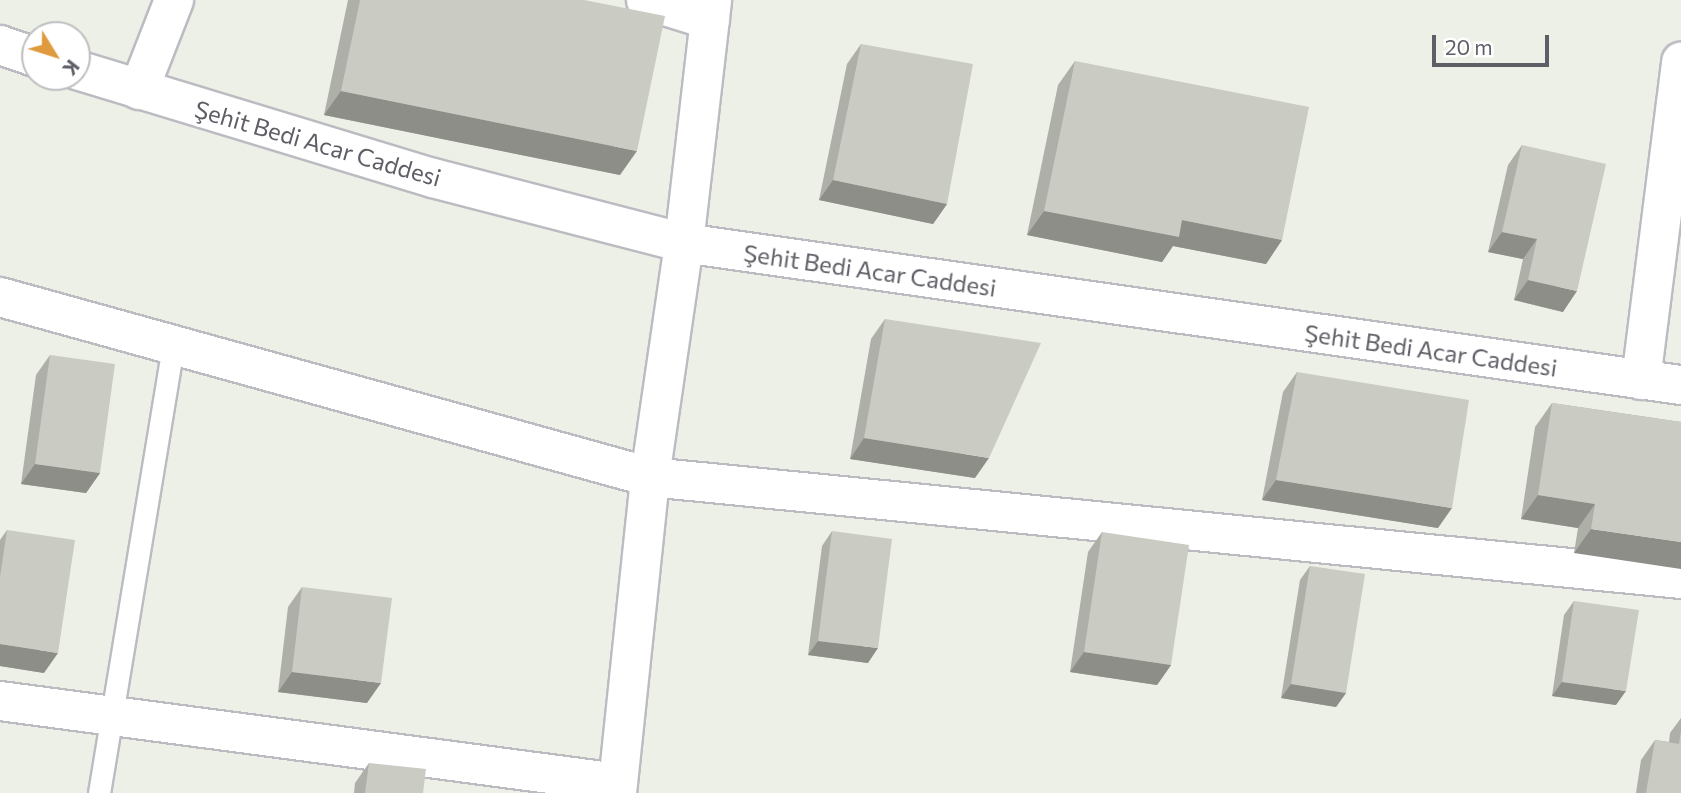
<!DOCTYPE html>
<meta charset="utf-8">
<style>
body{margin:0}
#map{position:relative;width:1681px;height:793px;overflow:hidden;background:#edf0e7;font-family:Commissioner,sans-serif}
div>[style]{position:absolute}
.roads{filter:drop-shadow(2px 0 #bcbbc2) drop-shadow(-2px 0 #bcbbc2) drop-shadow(0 2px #bcbbc2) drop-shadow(0 -2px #bcbbc2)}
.lane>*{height:21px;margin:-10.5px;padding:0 10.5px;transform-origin:10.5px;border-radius:10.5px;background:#fff}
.street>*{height:38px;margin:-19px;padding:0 19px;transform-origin:19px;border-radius:19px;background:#fff}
.secondary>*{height:38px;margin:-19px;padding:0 19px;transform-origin:19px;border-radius:19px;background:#fff}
.wall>*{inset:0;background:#aeafa8}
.shaded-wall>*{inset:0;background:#8d8e88}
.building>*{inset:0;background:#cacbc3}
span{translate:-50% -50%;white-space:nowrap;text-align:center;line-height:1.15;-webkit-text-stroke:6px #fff;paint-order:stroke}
.street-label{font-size:24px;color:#5f5e66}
.north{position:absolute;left:21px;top:21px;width:70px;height:70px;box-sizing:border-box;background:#fff;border:2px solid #bfbfc2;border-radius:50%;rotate:128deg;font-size:19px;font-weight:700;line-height:28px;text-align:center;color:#5f5e66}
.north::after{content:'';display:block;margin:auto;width:24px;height:32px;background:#df9a3e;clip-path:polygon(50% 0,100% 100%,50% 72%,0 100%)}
.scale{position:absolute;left:1432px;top:35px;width:117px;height:32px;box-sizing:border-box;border:4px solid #5f5e66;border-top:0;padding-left:9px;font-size:21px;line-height:24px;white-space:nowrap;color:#5f5e66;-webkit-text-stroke:5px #fff;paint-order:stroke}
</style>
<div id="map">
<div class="roads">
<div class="lane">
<i style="left:99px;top:793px;width:453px;rotate:-80.6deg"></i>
</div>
<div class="street">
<i style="left:646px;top:0;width:67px;rotate:17.4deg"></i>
<i style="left:139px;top:90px;width:97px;rotate:-68.7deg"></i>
<i style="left:0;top:297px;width:674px;rotate:15.48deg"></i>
<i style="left:650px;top:477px;width:1036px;rotate:5.65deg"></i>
<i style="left:1641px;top:380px;width:321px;rotate:-82.8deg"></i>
<i style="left:0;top:701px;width:623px;rotate:7.56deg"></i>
<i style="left:617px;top:793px;width:318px;rotate:-84deg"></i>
<i style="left:650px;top:477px;width:236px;rotate:-81.7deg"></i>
<i style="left:684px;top:243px;width:245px;rotate:-83.4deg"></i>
</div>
<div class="secondary">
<i style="left:0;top:45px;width:37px;rotate:19deg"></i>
<i style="left:77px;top:70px;width:372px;rotate:16.9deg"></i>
<i style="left:433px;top:178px;width:259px;rotate:14.5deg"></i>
<i style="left:684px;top:243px;width:1007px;rotate:8.11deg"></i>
</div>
</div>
<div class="wall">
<i style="clip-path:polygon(348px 0,584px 0,620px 175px,324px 115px)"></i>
<i style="clip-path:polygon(861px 44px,947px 204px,933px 224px,819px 200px,847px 64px)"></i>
<i style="clip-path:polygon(1075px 61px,1282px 240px,1266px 264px,1173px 246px,1162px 262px,1027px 235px,1058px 85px)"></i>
<i style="clip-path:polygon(1522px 145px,1563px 312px,1514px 300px,1523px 259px,1488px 252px,1508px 165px)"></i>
<i style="clip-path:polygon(885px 319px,975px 478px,850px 459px,871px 339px)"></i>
<i style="clip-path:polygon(50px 355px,100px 473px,86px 493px,21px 484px,36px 375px)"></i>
<i style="clip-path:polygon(1297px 372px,1438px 528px,1262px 500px,1283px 392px)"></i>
<i style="clip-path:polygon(1552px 403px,1681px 422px,1574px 553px,1578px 528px,1521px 519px,1535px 427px)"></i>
<i style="clip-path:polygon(7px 530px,44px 673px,0 666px,0 540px)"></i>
<i style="clip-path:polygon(832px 531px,868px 663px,808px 655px,822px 546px)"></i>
<i style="clip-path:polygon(1102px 532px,1171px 665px,1157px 685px,1070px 672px,1088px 552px)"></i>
<i style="clip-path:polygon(1310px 566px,1346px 693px,1336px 707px,1281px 698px,1300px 580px)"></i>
<i style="clip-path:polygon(302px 587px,367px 703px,278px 692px,288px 607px)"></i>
<i style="clip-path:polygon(1574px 601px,1616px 705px,1552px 696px,1564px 615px)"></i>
<i style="clip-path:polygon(1681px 718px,1681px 793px,1636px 793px,1641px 760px,1655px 740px,1669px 742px,1670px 733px)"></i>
<i style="clip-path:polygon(369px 763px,423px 793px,354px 793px,355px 783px)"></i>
</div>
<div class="shaded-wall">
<i style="clip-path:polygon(341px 91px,637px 151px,620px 175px,324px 115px)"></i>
<i style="clip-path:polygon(833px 180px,947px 204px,933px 224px,819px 200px)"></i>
<i style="clip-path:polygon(1044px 211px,1182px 220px,1282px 240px,1266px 264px,1173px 246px,1162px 262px,1027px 235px)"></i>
<i style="clip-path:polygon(1502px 232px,1537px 239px,1523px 259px,1488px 252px)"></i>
<i style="clip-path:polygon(1528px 280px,1577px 291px,1563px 312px,1514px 300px)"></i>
<i style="clip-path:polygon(864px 438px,989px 458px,975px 478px,850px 459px)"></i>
<i style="clip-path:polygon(35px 464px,100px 473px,86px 493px,21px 484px)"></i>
<i style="clip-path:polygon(1276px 480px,1452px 508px,1438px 528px,1262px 500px)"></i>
<i style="clip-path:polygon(1538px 495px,1595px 504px,1578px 528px,1521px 519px)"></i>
<i style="clip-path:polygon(1591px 529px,1681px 542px,1681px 569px,1574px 553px)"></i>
<i style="clip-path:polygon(818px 641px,878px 648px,868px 663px,808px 655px)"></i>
<i style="clip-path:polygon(0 644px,58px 653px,44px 673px,0 666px)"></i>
<i style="clip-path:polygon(1084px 652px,1171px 665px,1157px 685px,1070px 672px)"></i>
<i style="clip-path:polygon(292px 672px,381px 683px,367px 703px,278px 692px)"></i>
<i style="clip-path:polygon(1562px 682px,1626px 691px,1616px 705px,1552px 696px)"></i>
<i style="clip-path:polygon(1291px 684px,1346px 693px,1336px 707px,1281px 698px)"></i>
</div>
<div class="building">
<i style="clip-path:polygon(360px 0,584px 0,665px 16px,637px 151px,341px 91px)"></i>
<i style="clip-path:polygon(861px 44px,973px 64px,947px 204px,833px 180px)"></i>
<i style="clip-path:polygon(1075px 61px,1309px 107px,1282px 240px,1182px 220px,1179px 237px,1044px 211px)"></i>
<i style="clip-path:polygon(1522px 145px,1606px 164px,1577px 291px,1528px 280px,1537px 239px,1502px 232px)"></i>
<i style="clip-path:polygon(885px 319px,1041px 343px,989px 458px,864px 438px)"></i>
<i style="clip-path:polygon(50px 355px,115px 364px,100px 473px,35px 464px)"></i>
<i style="clip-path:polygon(1297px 372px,1469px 400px,1452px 508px,1276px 480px)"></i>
<i style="clip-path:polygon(1552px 403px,1681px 422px,1681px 542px,1591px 529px,1595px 504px,1538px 495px)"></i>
<i style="clip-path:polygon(7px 530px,75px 540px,58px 653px,0 644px,0 577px)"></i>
<i style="clip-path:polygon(832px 531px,892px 539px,878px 648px,818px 641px)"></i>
<i style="clip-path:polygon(1102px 532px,1189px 545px,1171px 665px,1084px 652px)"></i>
<i style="clip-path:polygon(1310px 566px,1365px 574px,1346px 693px,1291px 684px)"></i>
<i style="clip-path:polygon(302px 587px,392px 598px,381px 683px,292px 672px)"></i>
<i style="clip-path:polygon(1574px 601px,1639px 610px,1626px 691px,1562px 682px)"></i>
<i style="clip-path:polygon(1681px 731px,1681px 793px,1646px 793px,1655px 740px,1679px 744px)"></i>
<i style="clip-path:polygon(369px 763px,426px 769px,423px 793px,365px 793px)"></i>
</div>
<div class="street-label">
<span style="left:318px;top:143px;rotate:16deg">Şehit Bedi Acar Caddesi</span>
<span style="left:870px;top:270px;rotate:8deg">Şehit Bedi Acar Caddesi</span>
<span style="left:1431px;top:350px;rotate:8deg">Şehit Bedi Acar Caddesi</span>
</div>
<div class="north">K</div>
<div class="scale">20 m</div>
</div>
